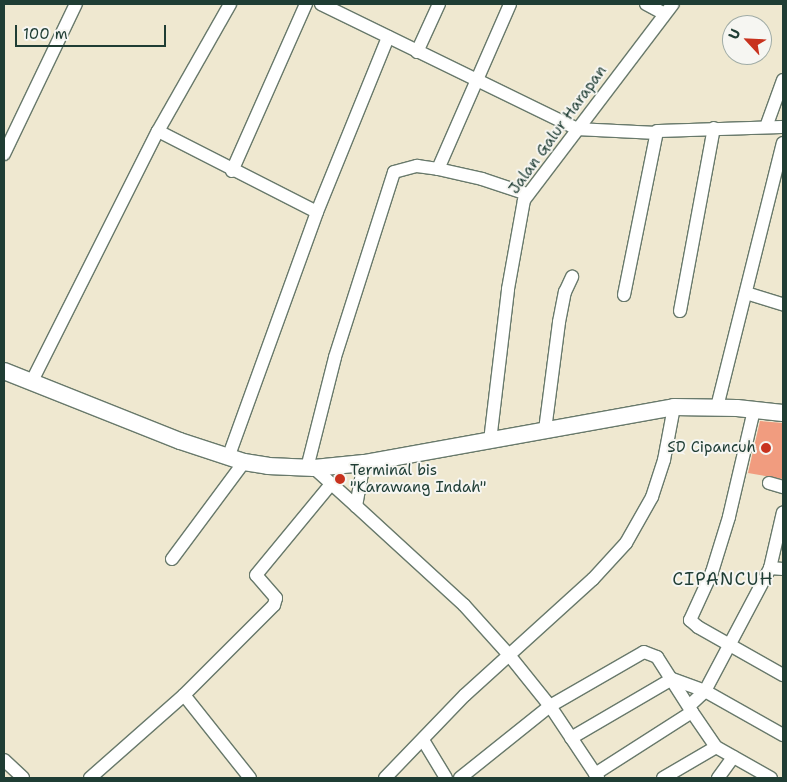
<!DOCTYPE html>
<style>
body{margin:0}
#map{position:relative;width:787px;height:782px;overflow:hidden;background:#efe8d0;font-family:"Shantell Sans",sans-serif}
div>[style]{position:absolute}
.building>*{inset:0;background:#f19c7f}
.roads{filter:drop-shadow(1px 0 #68796b) drop-shadow(-1px 0 #68796b) drop-shadow(0 1px #68796b) drop-shadow(0 -1px #68796b)}
.minor>*{height:12px;margin:-6px;padding:0 6px;transform-origin:6px;border-radius:6px;background:#fff}
.major>*{height:16px;margin:-8px;padding:0 8px;transform-origin:8px;border-radius:8px;background:#fff}
.dots>*{width:14px;height:14px;translate:-50% -50%;box-sizing:border-box;border:2px solid #f6f6f2;border-radius:50%}
span{translate:-50% -50%;white-space:nowrap;text-align:center;line-height:1.15;-webkit-text-stroke:4px #f6f6f2;paint-order:stroke}
.street-label{font-size:15px;color:#1f3d34}
.poi-label{font-size:15px;color:#1f3d34}
.right{translate:-100% -50%;text-align:right}
.left{translate:0 -50%;text-align:left}
.quarter-label{font-size:18px;color:#1f3d34;letter-spacing:1px}
.frame{position:absolute;inset:0;border:5px solid #1f3d34;pointer-events:none}
.north{position:absolute;left:722px;top:15px;width:50px;height:50px;box-sizing:border-box;background:#f6f6f2;border:1px solid #a0aca6;border-radius:50%;rotate:295deg;font-size:14px;font-weight:700;line-height:20px;text-align:center;color:#1f3d34}
.north::after{content:'';display:block;margin:auto;width:18px;height:22px;background:#c8321e;clip-path:polygon(50% 0,100% 100%,50% 72%,0 100%)}
.scale{position:absolute;left:15px;top:25px;width:151px;height:22px;box-sizing:border-box;border:2px solid #1f3d34;border-top:0;padding-left:6px;font-size:15px;line-height:18px;white-space:nowrap;color:#1f3d34;-webkit-text-stroke:4px #f6f6f2;paint-order:stroke}
</style>
<div id="map">
<div class="building">
<i style="clip-path:polygon(760px 421px,783px 423px,783px 479px,748px 473px)"></i>
</div>
<div class="roads">
<div class="minor">
<i style="left:321px;top:4px;width:285px;rotate:26deg"></i>
<i style="left:577px;top:129px;width:79px;rotate:2.9deg"></i>
<i style="left:646px;top:4px;width:21px;rotate:28deg"></i>
<i style="left:417px;top:52px;width:53px;rotate:-65.4deg"></i>
<i style="left:766px;top:127px;width:50px;rotate:-70.1deg"></i>
<i style="left:158px;top:131px;width:178px;rotate:27deg"></i>
<i style="left:4px;top:154px;width:166px;rotate:-64.4deg"></i>
<i style="left:438px;top:169px;width:180px;rotate:-66.4deg"></i>
<i style="left:232px;top:171px;width:183px;rotate:-66.1deg"></i>
<i style="left:746px;top:293px;width:39px;rotate:17deg"></i>
<i style="left:624px;top:295px;width:167px;rotate:-78.6deg"></i>
<i style="left:657px;top:131px;width:126px;rotate:-1.8deg"></i>
<i style="left:680px;top:311px;width:186px;rotate:-79.5deg"></i>
<i style="left:32px;top:381px;width:280px;rotate:-63.3deg"></i>
<i style="left:158px;top:131px;width:146px;rotate:-60.4deg"></i>
<i style="left:717px;top:407px;width:272px;rotate:-76deg"></i>
<i style="left:754px;top:410px;width:110px;rotate:103.2deg"></i>
<i style="left:729px;top:517px;width:58px;rotate:107.2deg"></i>
<i style="left:712px;top:572px;width:53px;rotate:114.6deg"></i>
<i style="left:690px;top:620px;width:11px;rotate:41deg"></i>
<i style="left:698px;top:627px;width:98px;rotate:29.5deg"></i>
<i style="left:545px;top:430px;width:109px;rotate:-82.6deg"></i>
<i style="left:559px;top:322px;width:31px;rotate:-79deg"></i>
<i style="left:565px;top:292px;width:17px;rotate:-65deg"></i>
<i style="left:490px;top:441px;width:153px;rotate:-83.2deg"></i>
<i style="left:508px;top:289px;width:90px;rotate:-79.8deg"></i>
<i style="left:524px;top:200px;width:246px;rotate:-52.8deg"></i>
<i style="left:228px;top:458px;width:262px;rotate:-70.1deg"></i>
<i style="left:317px;top:212px;width:189px;rotate:-67.9deg"></i>
<i style="left:307px;top:468px;width:114px;rotate:-75.8deg"></i>
<i style="left:335px;top:357px;width:194px;rotate:-72.3deg"></i>
<i style="left:394px;top:172px;width:24px;rotate:-15deg"></i>
<i style="left:417px;top:166px;width:21px;rotate:8deg"></i>
<i style="left:438px;top:169px;width:45px;rotate:12.8deg"></i>
<i style="left:482px;top:179px;width:47px;rotate:18.4deg"></i>
<i style="left:314px;top:468px;width:57px;rotate:42.1deg"></i>
<i style="left:356px;top:506px;width:44px;rotate:-79.5deg"></i>
<i style="left:769px;top:483px;width:15px;rotate:16deg"></i>
<i style="left:356px;top:506px;width:147px;rotate:42.5deg"></i>
<i style="left:464px;top:605px;width:67px;rotate:48deg"></i>
<i style="left:509px;top:655px;width:65px;rotate:51.2deg"></i>
<i style="left:550px;top:706px;width:87px;rotate:56.3deg"></i>
<i style="left:172px;top:559px;width:121px;rotate:-53.4deg"></i>
<i style="left:770px;top:568px;width:57px;rotate:-76.9deg"></i>
<i style="left:689px;top:706px;width:22px;rotate:-43deg"></i>
<i style="left:705px;top:691px;width:139px;rotate:-62.1deg"></i>
<i style="left:770px;top:568px;width:13px;rotate:4deg"></i>
<i style="left:571px;top:738px;width:117px;rotate:-30.3deg"></i>
<i style="left:672px;top:679px;width:35px;rotate:20deg"></i>
<i style="left:705px;top:691px;width:90px;rotate:29.4deg"></i>
<i style="left:423px;top:740px;width:44px;rotate:58.8deg"></i>
<i style="left:4px;top:760px;width:26px;rotate:43deg"></i>
<i style="left:595px;top:774px;width:115px;rotate:-32.6deg"></i>
<i style="left:692px;top:712px;width:42px;rotate:55.6deg"></i>
<i style="left:716px;top:747px;width:63px;rotate:29.4deg"></i>
<i style="left:90px;top:778px;width:125px;rotate:-41.4deg"></i>
<i style="left:250px;top:778px;width:106px;rotate:-128.5deg"></i>
<i style="left:184px;top:695px;width:127px;rotate:-45deg"></i>
<i style="left:274px;top:605px;width:7px;rotate:-74deg"></i>
<i style="left:276px;top:598px;width:30px;rotate:-131deg"></i>
<i style="left:256px;top:575px;width:118px;rotate:-50.5deg"></i>
<i style="left:385px;top:778px;width:115px;rotate:-46.1deg"></i>
<i style="left:465px;top:695px;width:173px;rotate:-42.2deg"></i>
<i style="left:593px;top:579px;width:49px;rotate:-47.5deg"></i>
<i style="left:626px;top:543px;width:53px;rotate:-60.5deg"></i>
<i style="left:652px;top:497px;width:39px;rotate:-72deg"></i>
<i style="left:664px;top:460px;width:54px;rotate:-79.3deg"></i>
<i style="left:460px;top:778px;width:115px;rotate:-38.7deg"></i>
<i style="left:550px;top:706px;width:108px;rotate:-29.9deg"></i>
<i style="left:644px;top:652px;width:14px;rotate:21deg"></i>
<i style="left:657px;top:657px;width:65px;rotate:57.5deg"></i>
<i style="left:663px;top:778px;width:61px;rotate:-30.3deg"></i>
<i style="left:718px;top:778px;width:26px;rotate:-54deg"></i>
</div>
<div class="major">
<i style="left:4px;top:371px;width:189px;rotate:21.7deg"></i>
<i style="left:180px;top:441px;width:67px;rotate:18.2deg"></i>
<i style="left:244px;top:462px;width:24px;rotate:9deg"></i>
<i style="left:268px;top:466px;width:46px;rotate:2.5deg"></i>
<i style="left:314px;top:468px;width:50px;rotate:-5.7deg"></i>
<i style="left:364px;top:463px;width:315px;rotate:-10.2deg"></i>
<i style="left:674px;top:407px;width:63px;rotate:0.9deg"></i>
<i style="left:737px;top:408px;width:46px;rotate:6.2deg"></i>
</div>
</div>
<div class="dots">
<i style="left:766px;top:448px;background:#c8321e"></i>
<i style="left:340px;top:479px;background:#c8321e"></i>
</div>
<div class="street-label">
<span style="left:558px;top:130px;rotate:-54deg">Jalan Galur Harapan</span>
</div>
<div class="poi-label">
<span class="right" style="left:756px;top:448px">SD Cipancuh</span>
<span class="left" style="left:350px;top:479px">Terminal bis<br>"Karawang Indah"</span>
</div>
<div class="quarter-label">
<span style="left:723px;top:579px">CIPANCUH</span>
</div>
<div class="frame"></div>
<div class="north">U</div>
<div class="scale">100 m</div>
</div>
